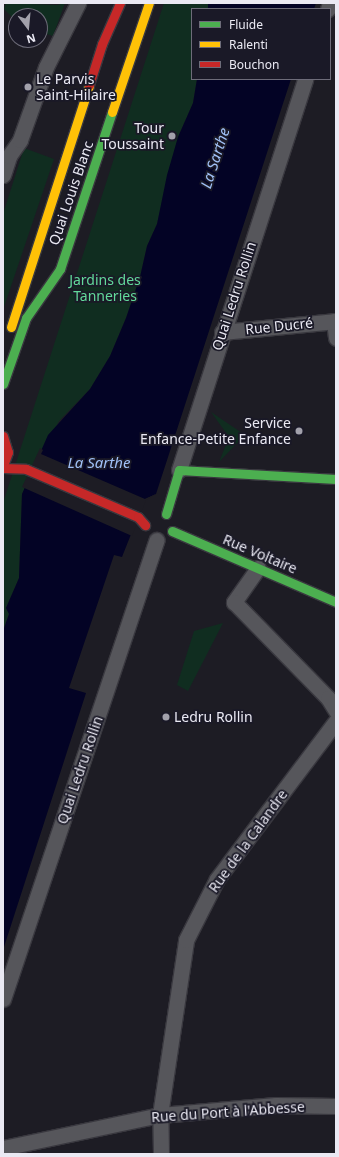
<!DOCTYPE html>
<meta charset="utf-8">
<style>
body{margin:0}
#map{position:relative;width:339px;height:1157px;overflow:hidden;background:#1d1c24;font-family:"Noto Sans",sans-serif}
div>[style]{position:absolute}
.green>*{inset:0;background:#102d20}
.water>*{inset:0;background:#030325}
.pier>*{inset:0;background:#1d1c24}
.roads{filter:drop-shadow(1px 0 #39383f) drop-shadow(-1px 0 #39383f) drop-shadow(0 1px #39383f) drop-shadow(0 -1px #39383f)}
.street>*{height:15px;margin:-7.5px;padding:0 7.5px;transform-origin:7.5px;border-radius:7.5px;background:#56565b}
.fast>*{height:9px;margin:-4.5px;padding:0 4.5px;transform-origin:4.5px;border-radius:4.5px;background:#4caf50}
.slow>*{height:9px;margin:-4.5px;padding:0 4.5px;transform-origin:4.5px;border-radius:4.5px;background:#ffc107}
.jam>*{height:9px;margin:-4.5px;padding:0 4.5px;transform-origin:4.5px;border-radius:4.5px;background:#c62828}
.dots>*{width:11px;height:11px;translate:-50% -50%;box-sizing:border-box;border:2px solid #1a1927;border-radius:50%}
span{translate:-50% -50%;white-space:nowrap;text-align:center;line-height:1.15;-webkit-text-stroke:3.5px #1a1927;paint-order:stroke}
.poi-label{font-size:14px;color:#eae9f3}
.left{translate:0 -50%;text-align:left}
.right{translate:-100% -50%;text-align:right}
.street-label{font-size:14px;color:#eae9f3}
.park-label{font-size:14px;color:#62da9b}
.water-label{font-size:15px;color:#a0c0f6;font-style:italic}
.frame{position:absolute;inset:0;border:4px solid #eae9f3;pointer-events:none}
.legend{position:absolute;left:191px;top:8px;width:140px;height:72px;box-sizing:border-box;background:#1a1927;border:1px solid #6d6c79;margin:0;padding:5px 7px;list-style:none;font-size:12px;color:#eae9f3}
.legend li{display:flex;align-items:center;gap:8px;height:20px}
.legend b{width:20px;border:1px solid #6d6c79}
.north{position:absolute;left:8px;top:8px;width:40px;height:40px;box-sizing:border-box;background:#1a1927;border:1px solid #6d6c79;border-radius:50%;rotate:164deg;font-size:11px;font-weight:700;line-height:16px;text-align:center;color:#eae9f3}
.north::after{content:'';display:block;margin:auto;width:14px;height:18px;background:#a2a1ab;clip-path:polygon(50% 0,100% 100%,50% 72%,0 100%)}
</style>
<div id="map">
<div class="green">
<i style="clip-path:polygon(6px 3px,57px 5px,65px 3px,53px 36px,40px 32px,40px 16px,16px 16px,16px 26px,10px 25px,12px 17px,4px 9px)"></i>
<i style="clip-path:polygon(164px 3px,208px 3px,208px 9px,192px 9px,192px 79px,197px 79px,193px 103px,178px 137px,157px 224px,147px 246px,140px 277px,126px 318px,110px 356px,90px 389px,59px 421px,22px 494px,19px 578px,6px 608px,9px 614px,3px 631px,3px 503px)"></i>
<i style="clip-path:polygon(24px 148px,54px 159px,3px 310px,3px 214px)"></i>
<i style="clip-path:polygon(211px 412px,245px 435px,219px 462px,229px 437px)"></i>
<i style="clip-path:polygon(223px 623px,188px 691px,177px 685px,194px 631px)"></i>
</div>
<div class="water">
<i style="clip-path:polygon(208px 3px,316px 3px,314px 9px,208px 9px)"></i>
<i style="clip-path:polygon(197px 79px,291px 79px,156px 494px,145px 499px,122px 557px,114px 555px,69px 688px,86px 693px,3px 950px,3px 631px,9px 614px,6px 608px,19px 578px,22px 494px,48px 435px,90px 389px,110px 356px,126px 318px,140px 277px,147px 246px,157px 224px,167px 175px,178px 137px,193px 103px)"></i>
</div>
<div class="pier">
<i style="clip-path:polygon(40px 448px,43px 450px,41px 454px,145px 499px,158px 493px,146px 500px,132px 536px,22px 487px)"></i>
</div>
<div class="roads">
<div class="street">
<i style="left:328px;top:9px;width:6px;rotate:-72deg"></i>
<i style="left:3px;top:175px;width:20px;rotate:-72deg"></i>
<i style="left:9px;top:156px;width:19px;rotate:-55deg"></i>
<i style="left:20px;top:140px;width:77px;rotate:-70.4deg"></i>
<i style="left:46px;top:67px;width:72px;rotate:-63.4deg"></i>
<i style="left:334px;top:321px;width:17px;rotate:83deg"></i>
<i style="left:222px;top:332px;width:115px;rotate:-5.5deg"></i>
<i style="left:179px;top:470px;width:411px;rotate:-72.1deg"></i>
<i style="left:258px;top:568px;width:42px;rotate:125.2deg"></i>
<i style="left:234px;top:602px;width:134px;rotate:45.6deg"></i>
<i style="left:328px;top:698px;width:15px;rotate:58deg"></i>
<i style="left:3px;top:999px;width:484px;rotate:-71.5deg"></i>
<i style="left:3px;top:1148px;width:160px;rotate:-11.9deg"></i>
<i style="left:160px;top:1115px;width:116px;rotate:-4.9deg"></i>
<i style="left:276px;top:1105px;width:60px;rotate:1deg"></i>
<i style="left:161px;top:1154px;width:39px;rotate:-91deg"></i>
<i style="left:160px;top:1115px;width:177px;rotate:-81.5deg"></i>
<i style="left:186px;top:940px;width:68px;rotate:-63.1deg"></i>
<i style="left:217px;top:879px;width:198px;rotate:-53deg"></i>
</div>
<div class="fast">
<i style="left:3px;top:384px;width:70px;rotate:-70.8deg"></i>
<i style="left:26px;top:318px;width:60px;rotate:-55.2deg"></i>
<i style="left:60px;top:269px;width:165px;rotate:-71.7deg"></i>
<i style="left:166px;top:514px;width:46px;rotate:-73.5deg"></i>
<i style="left:179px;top:470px;width:157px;rotate:3.3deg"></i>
<i style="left:172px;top:531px;width:179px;rotate:23.4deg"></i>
</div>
<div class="slow">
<i style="left:112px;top:112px;width:115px;rotate:-71.3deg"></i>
<i style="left:11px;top:327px;width:254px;rotate:-72.1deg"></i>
</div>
<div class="jam">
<i style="left:89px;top:85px;width:43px;rotate:-72.4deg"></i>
<i style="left:102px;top:44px;width:45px;rotate:-66.3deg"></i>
<i style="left:3px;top:436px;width:17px;rotate:73deg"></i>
<i style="left:8px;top:452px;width:15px;rotate:110deg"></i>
<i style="left:3px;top:468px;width:23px;rotate:2deg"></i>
<i style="left:26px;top:469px;width:122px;rotate:23.2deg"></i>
<i style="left:138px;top:517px;width:11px;rotate:49deg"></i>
</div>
</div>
<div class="dots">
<i style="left:28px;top:87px;background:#a2a1ab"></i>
<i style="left:172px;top:136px;background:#a2a1ab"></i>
<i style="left:299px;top:431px;background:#a2a1ab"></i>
<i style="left:166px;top:717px;background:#a2a1ab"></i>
</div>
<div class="poi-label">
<span class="left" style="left:36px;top:87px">Le Parvis<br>Saint-Hilaire</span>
<span class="right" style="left:164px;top:136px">Tour<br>Toussaint</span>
<span class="right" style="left:291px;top:431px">Service<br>Enfance-Petite Enfance</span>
<span class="left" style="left:174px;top:717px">Ledru Rollin</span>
</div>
<div class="street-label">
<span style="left:71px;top:193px;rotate:-71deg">Quai Louis Blanc</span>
<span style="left:234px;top:296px;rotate:-72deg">Quai Ledru Rollin</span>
<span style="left:279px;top:326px;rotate:-6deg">Rue Ducré</span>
<span style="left:260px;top:554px;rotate:23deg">Rue Voltaire</span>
<span style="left:80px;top:770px;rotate:-71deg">Quai Ledru Rollin</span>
<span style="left:248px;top:841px;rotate:-54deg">Rue de la Calandre</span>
<span style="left:228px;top:1112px;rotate:-4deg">Rue du Port à l'Abbesse</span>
</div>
<div class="park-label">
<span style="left:105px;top:288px">Jardins des<br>Tanneries</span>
</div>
<div class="water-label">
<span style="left:215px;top:158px;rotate:-72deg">La Sarthe</span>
<span style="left:99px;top:463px">La Sarthe</span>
</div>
<div class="frame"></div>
<ul class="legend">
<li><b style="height:5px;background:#4caf50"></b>Fluide</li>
<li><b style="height:5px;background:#ffc107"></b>Ralenti</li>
<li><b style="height:5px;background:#c62828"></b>Bouchon</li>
</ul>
<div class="north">N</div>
</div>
